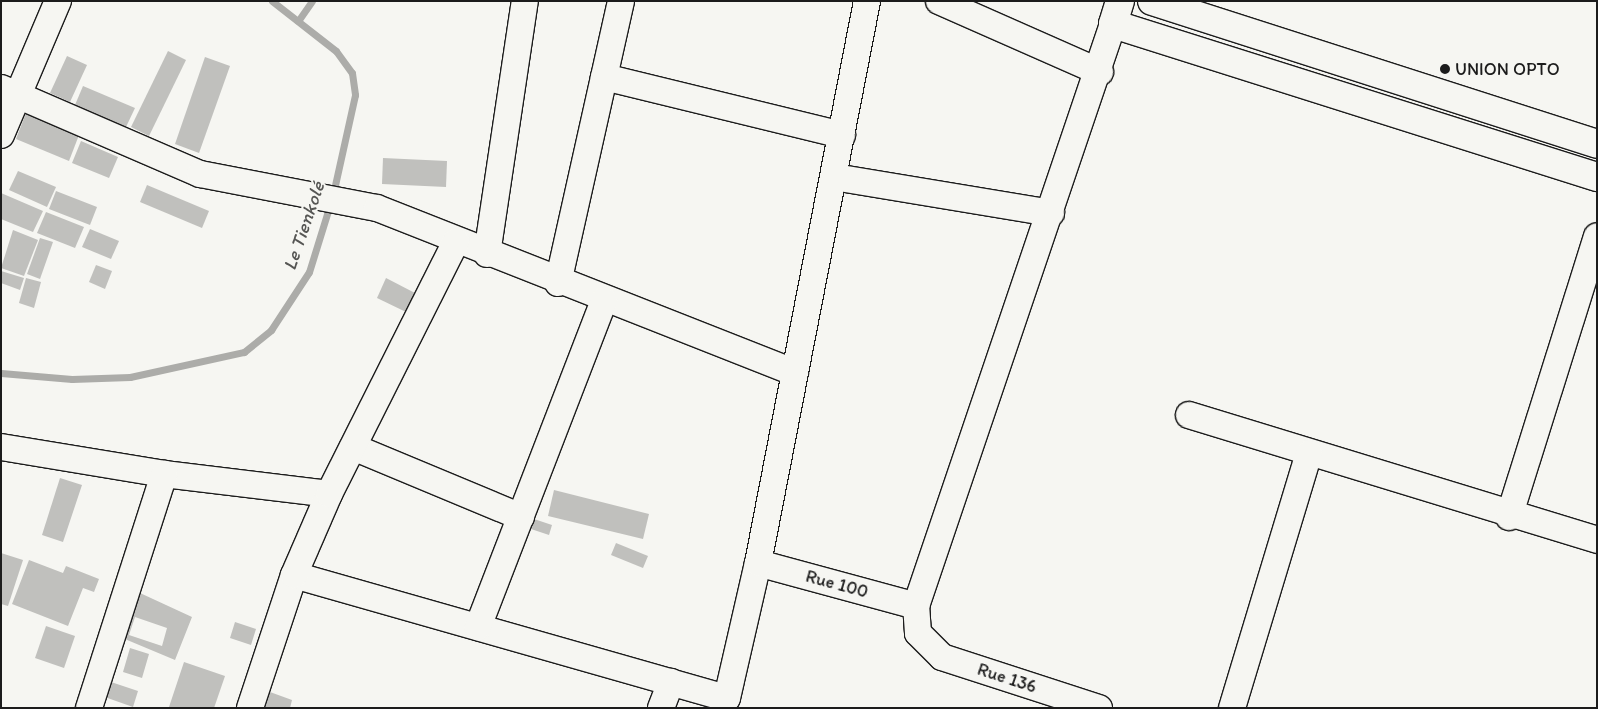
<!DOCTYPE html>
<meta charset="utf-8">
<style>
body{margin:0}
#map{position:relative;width:1598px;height:709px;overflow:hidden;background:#f6f6f2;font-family:Itim,sans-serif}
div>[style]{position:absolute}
.stream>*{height:7px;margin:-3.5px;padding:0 3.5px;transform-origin:3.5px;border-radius:3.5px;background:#acaca9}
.building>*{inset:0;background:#c0c0bd}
.roads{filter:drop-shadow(1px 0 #1c1c1c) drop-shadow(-1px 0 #1c1c1c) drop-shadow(0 1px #1c1c1c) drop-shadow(0 -1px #1c1c1c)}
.minor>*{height:26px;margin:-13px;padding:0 13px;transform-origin:13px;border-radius:13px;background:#f6f6f2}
.major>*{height:28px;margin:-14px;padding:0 14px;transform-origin:14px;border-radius:14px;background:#f6f6f2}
.dots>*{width:14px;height:14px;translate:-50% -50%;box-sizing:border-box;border:2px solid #f6f6f2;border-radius:50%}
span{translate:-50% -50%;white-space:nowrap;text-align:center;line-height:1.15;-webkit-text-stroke:4px #f6f6f2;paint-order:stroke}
.poi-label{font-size:18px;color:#1c1c1c}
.left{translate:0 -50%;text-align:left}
.street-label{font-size:18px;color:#1c1c1c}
.water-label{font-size:19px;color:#565654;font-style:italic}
.frame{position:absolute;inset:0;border:2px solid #1c1c1c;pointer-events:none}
</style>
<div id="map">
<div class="stream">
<i style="left:272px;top:1px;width:81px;rotate:38deg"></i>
<i style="left:336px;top:51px;width:27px;rotate:54deg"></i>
<i style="left:352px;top:73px;width:22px;rotate:82deg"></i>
<i style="left:355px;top:95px;width:101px;rotate:102.5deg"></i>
<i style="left:298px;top:21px;width:24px;rotate:-55deg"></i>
<i style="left:1px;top:373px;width:71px;rotate:4.8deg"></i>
<i style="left:72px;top:379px;width:58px;rotate:-2deg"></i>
<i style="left:130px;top:377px;width:117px;rotate:-12.4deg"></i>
<i style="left:244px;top:352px;width:35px;rotate:-39deg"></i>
<i style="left:271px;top:330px;width:69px;rotate:-56.8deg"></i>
<i style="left:309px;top:272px;width:71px;rotate:-72.8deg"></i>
</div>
<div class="building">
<i style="clip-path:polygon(168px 51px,186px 60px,149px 136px,131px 127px)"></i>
<i style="clip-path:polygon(67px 56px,87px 65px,70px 102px,50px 93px)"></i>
<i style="clip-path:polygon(205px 57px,230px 66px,199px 153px,175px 144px)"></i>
<i style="clip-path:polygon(83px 86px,135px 108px,126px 127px,75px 105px)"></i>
<i style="clip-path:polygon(26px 113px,79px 135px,69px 161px,16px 139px)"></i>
<i style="clip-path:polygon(81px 141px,118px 157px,109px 178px,72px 163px)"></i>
<i style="clip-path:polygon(383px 158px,447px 161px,446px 187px,382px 184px)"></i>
<i style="clip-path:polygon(18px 171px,56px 187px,47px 207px,9px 190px)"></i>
<i style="clip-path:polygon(147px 185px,209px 211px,202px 228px,140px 202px)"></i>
<i style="clip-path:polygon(56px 191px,97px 207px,90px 225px,49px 209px)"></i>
<i style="clip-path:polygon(1px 193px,43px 211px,33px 232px,1px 219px)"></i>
<i style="clip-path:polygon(46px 212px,84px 227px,75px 248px,37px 233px)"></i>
<i style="clip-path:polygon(90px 229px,119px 241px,111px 259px,82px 247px)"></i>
<i style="clip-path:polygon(13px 230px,38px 240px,24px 276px,1px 268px)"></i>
<i style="clip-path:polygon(40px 238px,53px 242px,40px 279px,27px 274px)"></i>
<i style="clip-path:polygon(96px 265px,112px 271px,105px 289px,89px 282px)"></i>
<i style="clip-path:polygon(1px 271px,24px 278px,20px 290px,1px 283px)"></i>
<i style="clip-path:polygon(26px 278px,41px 282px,34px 308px,19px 303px)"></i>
<i style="clip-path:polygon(386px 278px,415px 293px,406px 312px,377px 298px)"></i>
<i style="clip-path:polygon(60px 478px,82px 485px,63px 542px,42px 535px)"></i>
<i style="clip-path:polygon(554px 490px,649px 514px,643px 539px,548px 516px)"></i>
<i style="clip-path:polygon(534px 519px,552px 525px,549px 535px,531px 529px)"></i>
<i style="clip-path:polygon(616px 543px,648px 556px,643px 568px,611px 555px)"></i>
<i style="clip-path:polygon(1px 553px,23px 560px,8px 606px,1px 604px)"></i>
<i style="clip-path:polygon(29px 560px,63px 573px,66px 566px,99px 579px,94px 592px,83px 588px,68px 626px,12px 604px)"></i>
<i style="clip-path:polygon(evenodd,127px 587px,192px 617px,175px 660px,120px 637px,127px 587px,135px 617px,167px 628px,162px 646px,129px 635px,135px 617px)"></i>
<i style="clip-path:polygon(235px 622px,256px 629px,251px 645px,230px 638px)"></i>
<i style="clip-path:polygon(46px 626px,75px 636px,64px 668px,35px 658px)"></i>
<i style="clip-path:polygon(130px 648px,149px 654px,142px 678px,123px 672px)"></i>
<i style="clip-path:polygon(184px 662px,225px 676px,214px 708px,169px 707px)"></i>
<i style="clip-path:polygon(105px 680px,138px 691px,133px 707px,99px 695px)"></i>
<i style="clip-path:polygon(270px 692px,292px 700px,290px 708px,265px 708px)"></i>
</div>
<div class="roads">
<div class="minor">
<i style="left:939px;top:1px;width:176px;rotate:23.8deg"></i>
<i style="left:604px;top:77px;width:245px;rotate:13.7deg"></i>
<i style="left:1px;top:88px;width:217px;rotate:23.4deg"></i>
<i style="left:200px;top:174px;width:180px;rotate:10.9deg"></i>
<i style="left:377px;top:208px;width:449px;rotate:21.5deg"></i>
<i style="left:1px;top:135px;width:146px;rotate:-67deg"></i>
<i style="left:834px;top:177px;width:220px;rotate:9.4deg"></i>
<i style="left:487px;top:254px;width:256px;rotate:-81.5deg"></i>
<i style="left:558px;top:283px;width:289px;rotate:-77.4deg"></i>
<i style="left:1189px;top:415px;width:427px;rotate:17deg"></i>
<i style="left:1px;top:447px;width:165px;rotate:9.4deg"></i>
<i style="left:164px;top:474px;width:166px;rotate:6.9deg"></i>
<i style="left:353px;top:447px;width:182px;rotate:22.6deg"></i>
<i style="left:1509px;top:517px;width:294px;rotate:-72.6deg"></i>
<i style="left:758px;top:563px;width:164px;rotate:15.2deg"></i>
<i style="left:294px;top:575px;width:450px;rotate:15.9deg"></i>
<i style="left:727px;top:698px;width:139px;rotate:-77.1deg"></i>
<i style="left:758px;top:563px;width:572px;rotate:-79.02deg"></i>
<i style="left:478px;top:627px;width:350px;rotate:-68.9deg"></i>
<i style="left:89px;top:708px;width:246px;rotate:-72.2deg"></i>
<i style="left:250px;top:708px;width:140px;rotate:-71.7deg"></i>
<i style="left:294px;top:575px;width:88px;rotate:-66.6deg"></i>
<i style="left:329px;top:494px;width:283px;rotate:-63.3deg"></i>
<i style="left:661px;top:708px;width:28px;rotate:-69deg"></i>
<i style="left:1099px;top:708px;width:165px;rotate:-162deg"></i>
<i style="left:942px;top:657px;width:34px;rotate:-135deg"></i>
<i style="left:918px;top:633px;width:27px;rotate:-94deg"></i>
<i style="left:916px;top:606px;width:614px;rotate:-71.3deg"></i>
<i style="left:1232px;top:708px;width:266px;rotate:-73.2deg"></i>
</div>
<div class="major">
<i style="left:1120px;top:1px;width:24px;rotate:107deg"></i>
<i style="left:1113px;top:24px;width:508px;rotate:17.54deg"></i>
<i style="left:1152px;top:1px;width:467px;rotate:17.8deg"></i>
</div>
</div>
<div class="dots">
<i style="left:1445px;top:69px;background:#1c1c1c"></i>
</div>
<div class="poi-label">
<span class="left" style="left:1455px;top:69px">UNION OPTO</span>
</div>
<div class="street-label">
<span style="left:837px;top:584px;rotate:15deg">Rue 100</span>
<span style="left:1007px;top:678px;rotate:18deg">Rue 136</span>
</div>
<div class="water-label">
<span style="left:304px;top:226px;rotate:-71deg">Le Tienkolé</span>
</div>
<div class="frame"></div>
</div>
